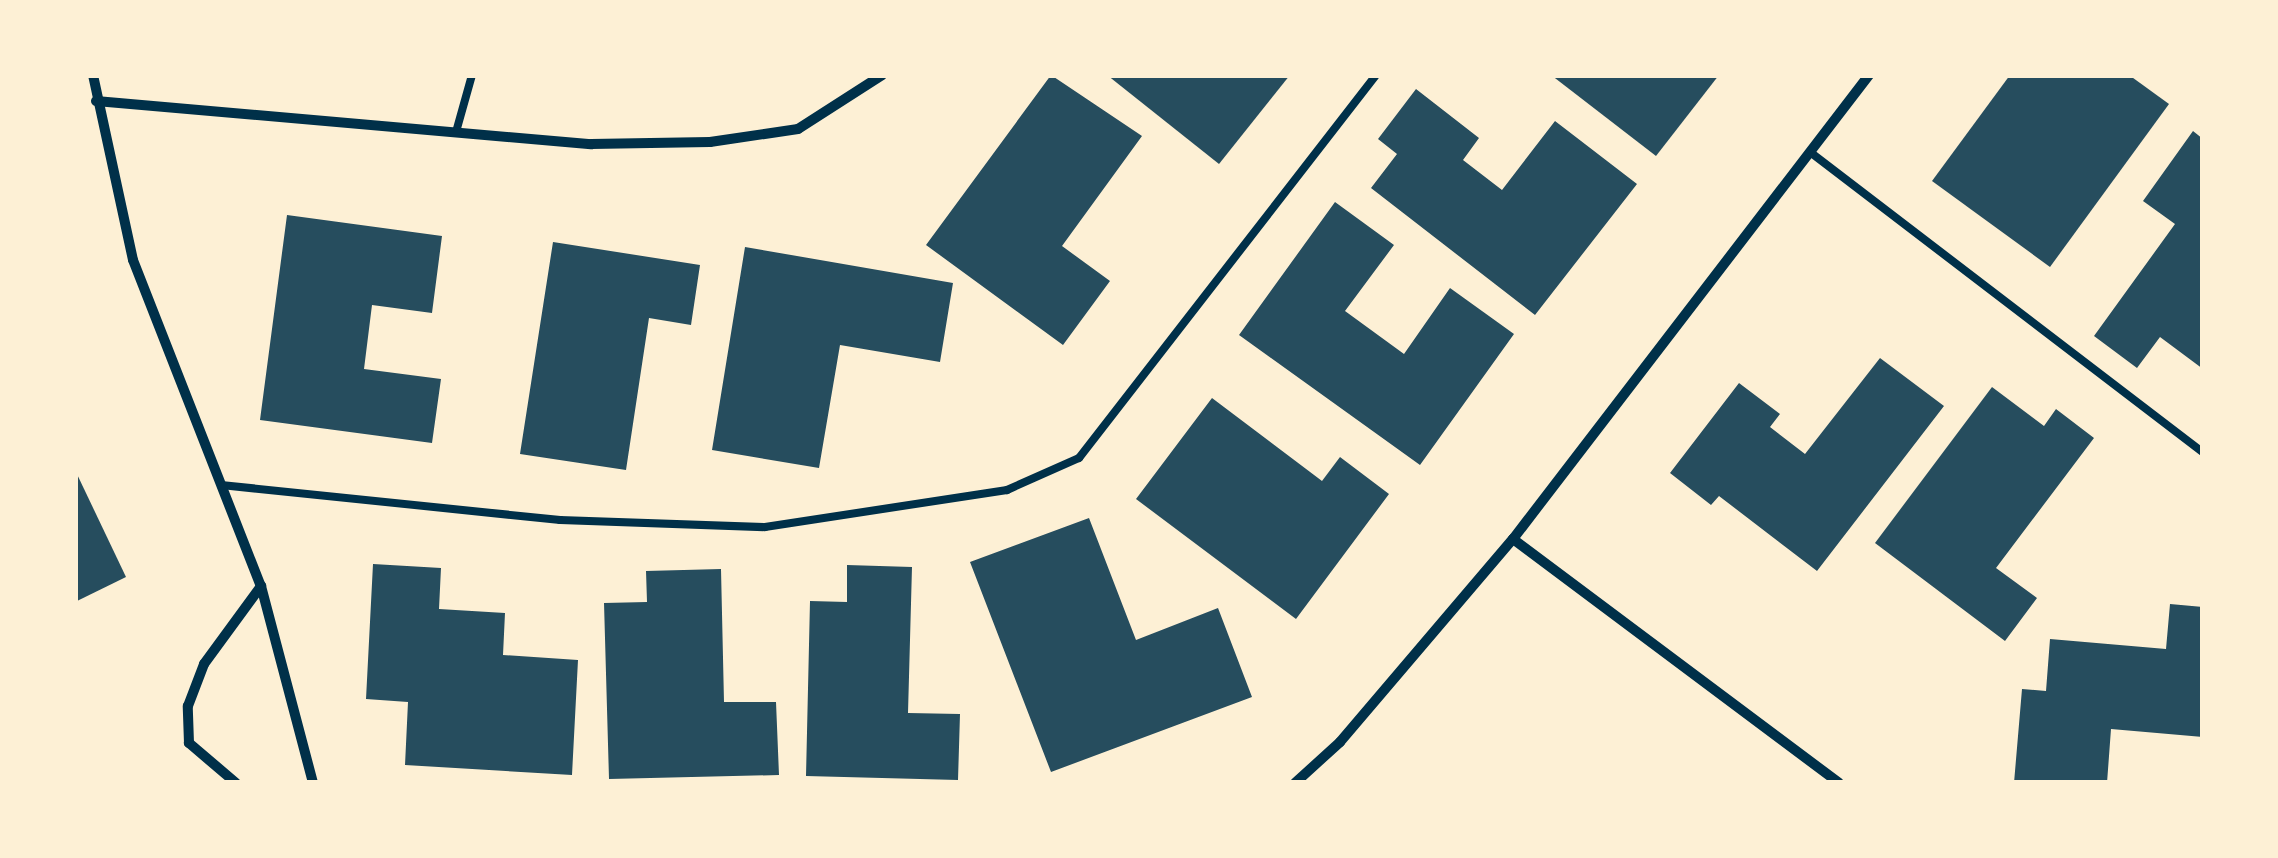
<!DOCTYPE html>
<style>
body{margin:0}
#map{position:relative;width:2278px;height:858px;overflow:hidden;background:#fdf0d5;font-family:Quicksand,sans-serif}
div>[style]{position:absolute}
.building>*{inset:0;background:#264d5e}
.service>*{height:8px;margin:-4px;padding:0 4px;transform-origin:4px;border-radius:4px;background:#003049}
.minor>*{height:10px;margin:-5px;padding:0 5px;transform-origin:5px;border-radius:5px;background:#003049}
span{translate:-50% -50%;white-space:nowrap;text-align:center;line-height:1.15;-webkit-text-stroke:10px #fdf0d5;paint-order:stroke}
.frame{position:absolute;inset:0;border:78px solid #fdf0d5;pointer-events:none}
</style>
<div id="map">
<div class="building">
<i style="clip-path:polygon(1051px 75px,1142px 136px,1062px 246px,1110px 281px,1063px 345px,926px 245px)"></i>
<i style="clip-path:polygon(1107px 75px,1290px 75px,1219px 164px)"></i>
<i style="clip-path:polygon(1551px 75px,1719px 75px,1656px 156px)"></i>
<i style="clip-path:polygon(2010px 75px,2129px 75px,2169px 104px,2050px 267px,1932px 181px)"></i>
<i style="clip-path:polygon(1416px 89px,1479px 138px,1463px 160px,1502px 190px,1555px 121px,1637px 184px,1535px 315px,1371px 188px,1397px 154px,1378px 139px)"></i>
<i style="clip-path:polygon(2193px 131px,2203px 139px,2203px 369px,2160px 337px,2137px 368px,2094px 336px,2175px 224px,2143px 201px)"></i>
<i style="clip-path:polygon(1335px 202px,1394px 245px,1345px 311px,1404px 354px,1450px 288px,1514px 334px,1420px 465px,1239px 335px)"></i>
<i style="clip-path:polygon(287px 215px,442px 236px,432px 313px,372px 305px,364px 369px,441px 379px,432px 443px,260px 420px)"></i>
<i style="clip-path:polygon(553px 242px,700px 265px,691px 325px,649px 318px,626px 470px,520px 454px)"></i>
<i style="clip-path:polygon(745px 247px,953px 283px,940px 362px,840px 345px,819px 468px,712px 450px)"></i>
<i style="clip-path:polygon(1880px 358px,1944px 406px,1817px 571px,1719px 496px,1711px 505px,1670px 473px,1739px 383px,1780px 414px,1770px 427px,1805px 454px)"></i>
<i style="clip-path:polygon(1992px 387px,2044px 426px,2056px 409px,2094px 438px,1996px 568px,2037px 598px,2005px 641px,1875px 543px)"></i>
<i style="clip-path:polygon(1212px 398px,1322px 481px,1340px 457px,1389px 494px,1296px 619px,1136px 499px)"></i>
<i style="clip-path:polygon(75px 470px,126px 577px,75px 602px)"></i>
<i style="clip-path:polygon(1089px 518px,1136px 640px,1218px 608px,1252px 697px,1051px 772px,970px 562px)"></i>
<i style="clip-path:polygon(373px 564px,441px 568px,439px 609px,505px 613px,503px 655px,578px 660px,572px 775px,405px 765px,408px 702px,366px 699px)"></i>
<i style="clip-path:polygon(847px 565px,912px 567px,908px 713px,960px 714px,958px 780px,806px 776px,810px 601px,847px 602px)"></i>
<i style="clip-path:polygon(721px 569px,724px 702px,776px 702px,779px 775px,609px 779px,604px 603px,647px 602px,646px 571px)"></i>
<i style="clip-path:polygon(2170px 604px,2203px 607px,2203px 737px,2111px 729px,2107px 783px,2014px 783px,2022px 689px,2046px 691px,2050px 639px,2166px 649px)"></i>
</div>
<div class="service">
<i style="left:456px;top:132px;width:59px;rotate:-74.3deg"></i>
<i style="left:1810px;top:152px;width:495px;rotate:37.4deg"></i>
<i style="left:221px;top:485px;width:341px;rotate:5.9deg"></i>
<i style="left:560px;top:520px;width:205px;rotate:2deg"></i>
<i style="left:765px;top:527px;width:245px;rotate:-8.7deg"></i>
<i style="left:1007px;top:490px;width:79px;rotate:-24deg"></i>
<i style="left:1079px;top:458px;width:485px;rotate:-52.2deg"></i>
</div>
<div class="minor">
<i style="left:93px;top:75px;width:189px;rotate:77.8deg"></i>
<i style="left:133px;top:260px;width:350px;rotate:68.6deg"></i>
<i style="left:261px;top:586px;width:204px;rotate:75.2deg"></i>
<i style="left:96px;top:101px;width:497px;rotate:5deg"></i>
<i style="left:591px;top:144px;width:119px;rotate:-1deg"></i>
<i style="left:710px;top:142px;width:89px;rotate:-8.4deg"></i>
<i style="left:798px;top:129px;width:100px;rotate:-32.7deg"></i>
<i style="left:1513px;top:539px;width:407px;rotate:36.8deg"></i>
<i style="left:236px;top:783px;width:62px;rotate:-139.6deg"></i>
<i style="left:189px;top:743px;width:37px;rotate:-92deg"></i>
<i style="left:188px;top:706px;width:45px;rotate:-69.1deg"></i>
<i style="left:204px;top:664px;width:97px;rotate:-53.8deg"></i>
<i style="left:1295px;top:783px;width:61px;rotate:-42.3deg"></i>
<i style="left:1340px;top:742px;width:267px;rotate:-49.6deg"></i>
<i style="left:1513px;top:539px;width:585px;rotate:-52.5deg"></i>
</div>
<div class="frame"></div>
</div>
